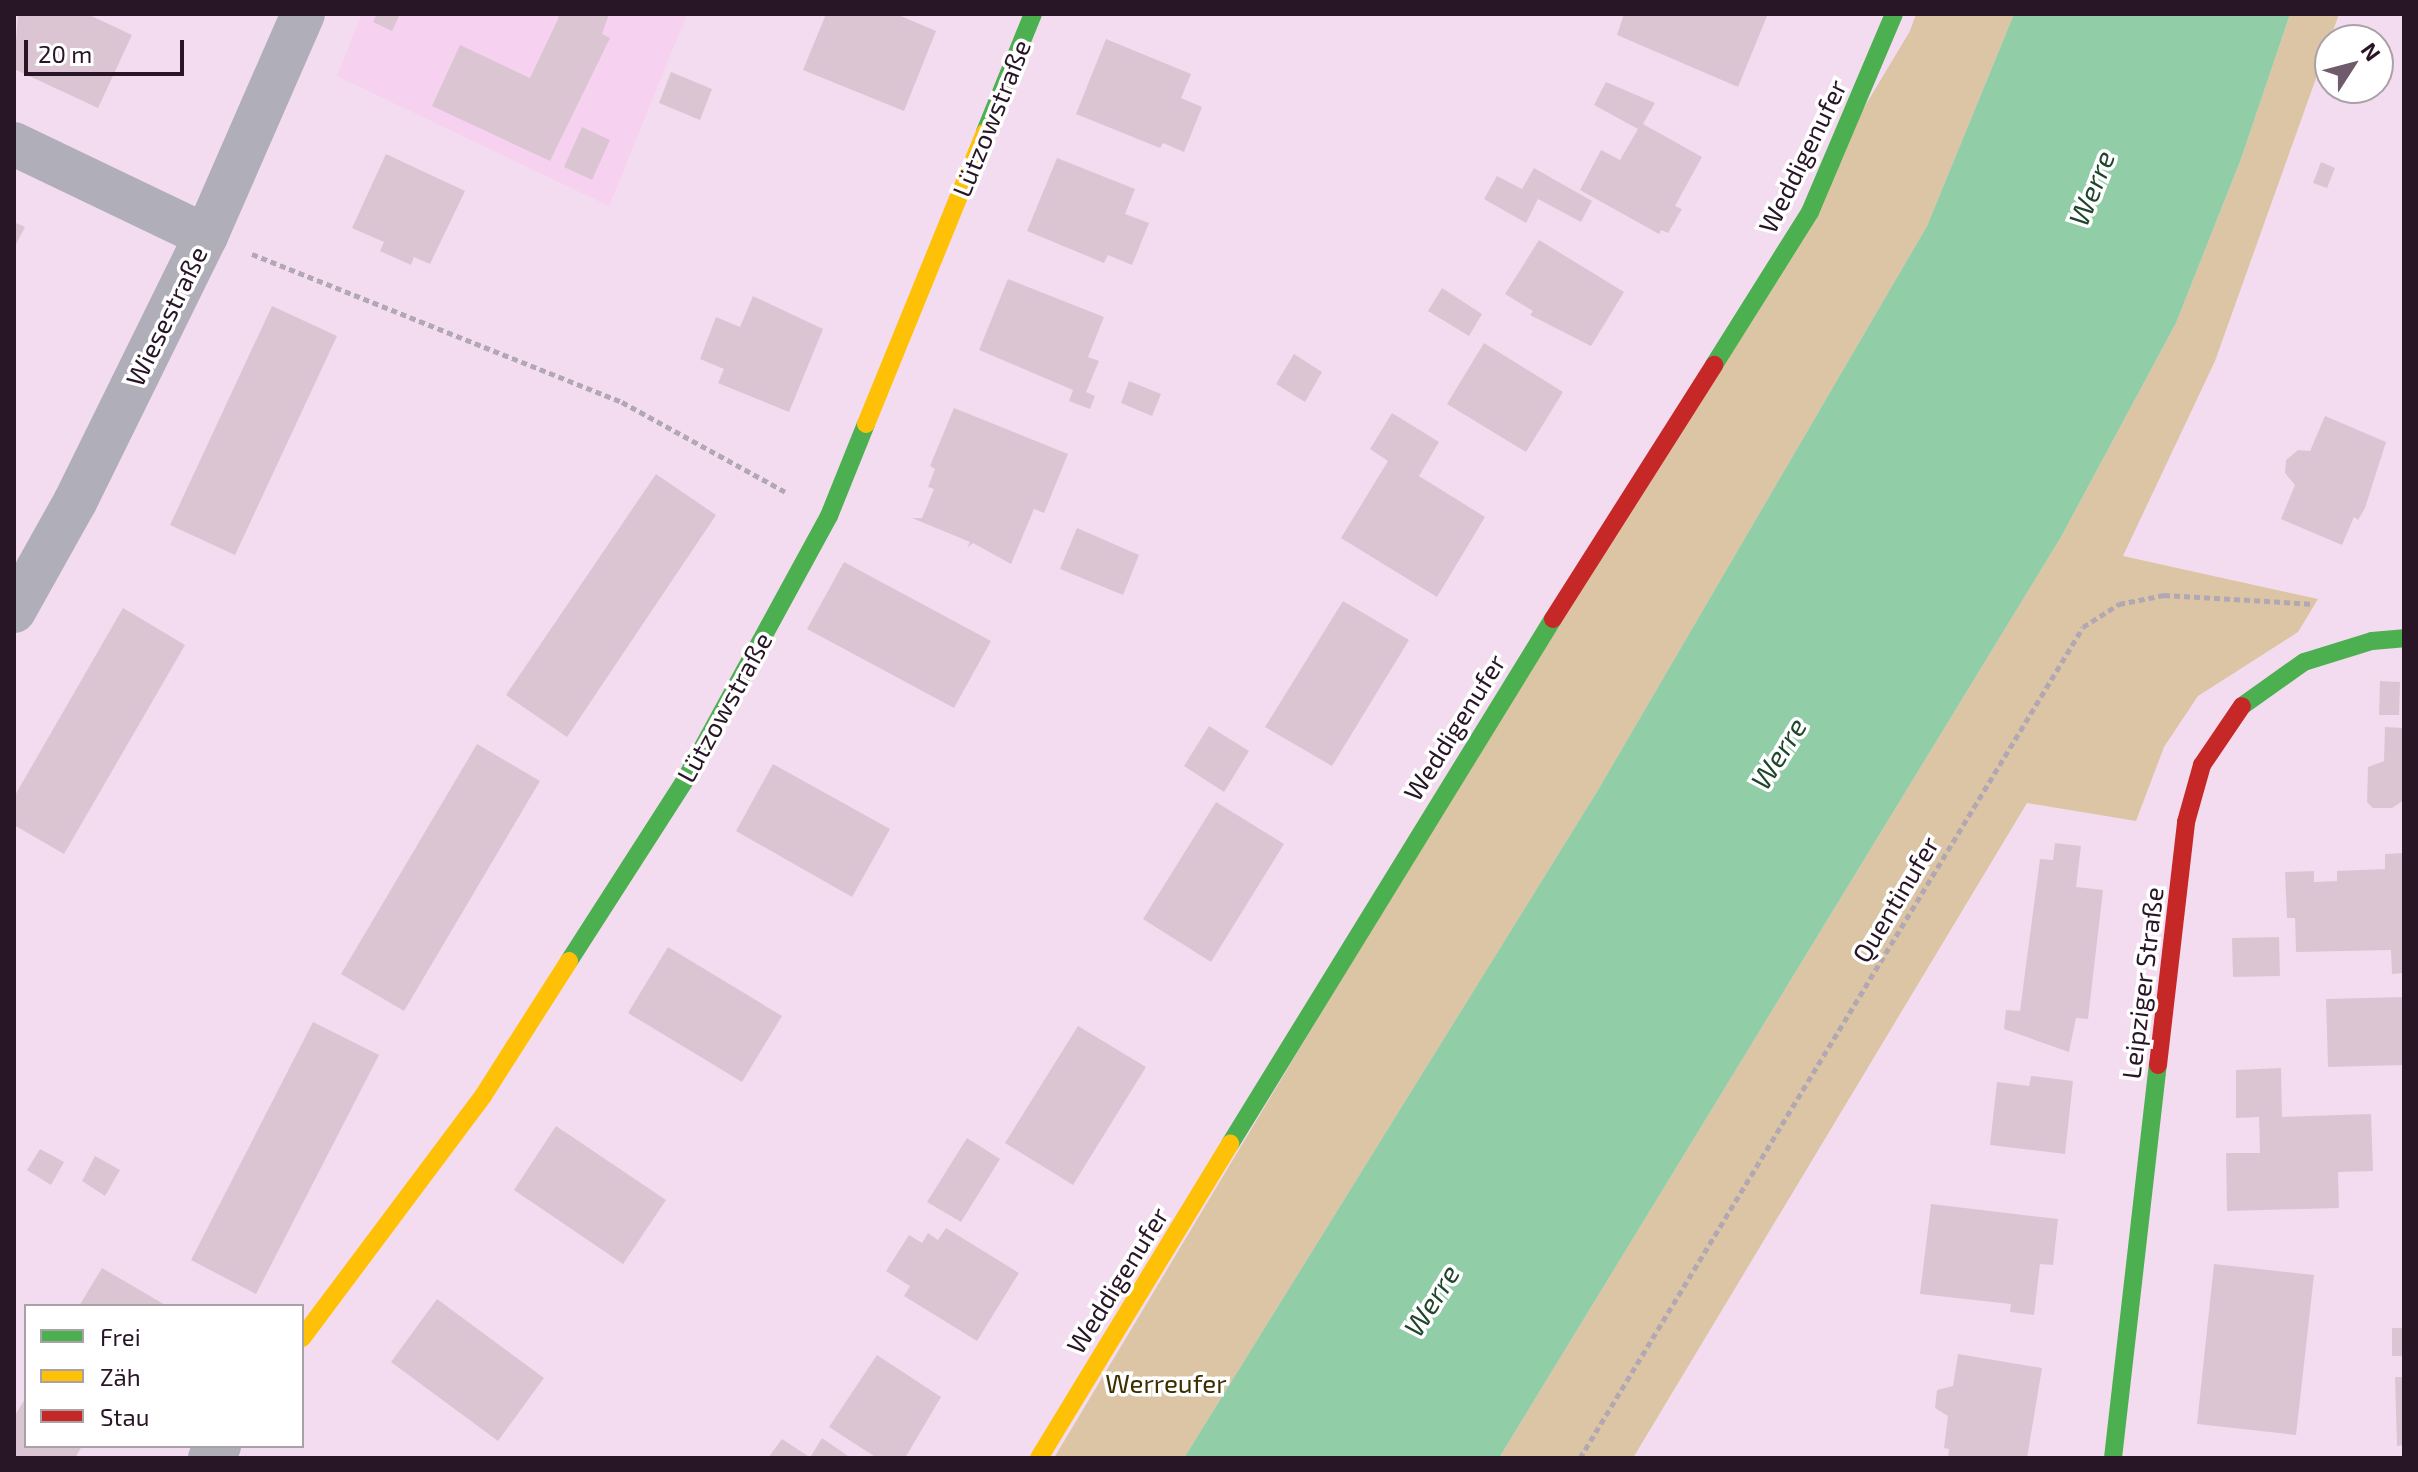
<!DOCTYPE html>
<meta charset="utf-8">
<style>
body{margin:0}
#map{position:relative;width:2418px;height:1472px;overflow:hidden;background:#f3dcef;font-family:"Exo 2",sans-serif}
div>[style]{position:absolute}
.built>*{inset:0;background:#f6d1f0}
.green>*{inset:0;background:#dcc5a5}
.water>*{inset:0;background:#91cda6}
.building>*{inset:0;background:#dcc5d3}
.path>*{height:5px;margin-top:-2.5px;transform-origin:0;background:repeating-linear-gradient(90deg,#b1a8b4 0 6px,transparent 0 10px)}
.street>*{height:44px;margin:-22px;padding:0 22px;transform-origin:22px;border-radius:22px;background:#b0aeb9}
.fast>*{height:18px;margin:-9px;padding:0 9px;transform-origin:9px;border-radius:9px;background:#4caf50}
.slow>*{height:18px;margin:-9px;padding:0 9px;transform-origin:9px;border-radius:9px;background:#ffc107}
.jam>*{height:18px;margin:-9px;padding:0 9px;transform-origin:9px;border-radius:9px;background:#c62828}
span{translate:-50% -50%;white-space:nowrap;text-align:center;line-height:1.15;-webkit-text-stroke:7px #fff;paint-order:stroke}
.street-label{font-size:26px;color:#281525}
.park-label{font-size:26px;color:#3d3000}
.water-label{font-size:28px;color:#1f462c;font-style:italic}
.frame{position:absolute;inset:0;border:16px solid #281525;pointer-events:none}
.legend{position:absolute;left:24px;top:1304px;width:280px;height:144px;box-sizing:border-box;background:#fff;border:2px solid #a9a1a8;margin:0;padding:10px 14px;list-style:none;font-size:24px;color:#281525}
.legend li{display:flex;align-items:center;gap:16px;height:40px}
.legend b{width:40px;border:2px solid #a9a1a8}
.north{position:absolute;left:2314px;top:24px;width:80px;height:80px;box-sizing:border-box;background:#fff;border:2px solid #a9a1a8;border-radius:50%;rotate:54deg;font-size:22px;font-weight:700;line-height:32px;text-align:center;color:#281525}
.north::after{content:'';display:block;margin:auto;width:28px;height:36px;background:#6f5b6c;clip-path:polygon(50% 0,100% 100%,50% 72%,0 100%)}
.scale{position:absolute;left:24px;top:40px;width:160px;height:36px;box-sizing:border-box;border:4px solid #281525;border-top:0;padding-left:10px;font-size:24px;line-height:28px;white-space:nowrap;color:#281525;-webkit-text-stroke:6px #fff;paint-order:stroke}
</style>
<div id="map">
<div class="built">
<i style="clip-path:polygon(362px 14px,687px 14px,609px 206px,337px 76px)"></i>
</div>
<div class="green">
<i style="clip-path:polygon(1916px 14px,2014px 14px,1927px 226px,1598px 790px,1184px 1458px,1054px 1458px,1910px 31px)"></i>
<i style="clip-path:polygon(2290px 14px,2339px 14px,2215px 361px,2123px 556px,2318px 599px,2298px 632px,2198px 696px,2164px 747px,2136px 821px,2027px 803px,1633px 1458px,1499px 1458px,2061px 537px,2176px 323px,2241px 159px)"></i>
</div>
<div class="water">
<i style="clip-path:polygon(2014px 14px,2290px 14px,2241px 159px,2176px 323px,2061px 537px,1499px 1458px,1184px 1458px,1598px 790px,1927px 226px)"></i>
</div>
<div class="building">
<i style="clip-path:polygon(18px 14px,87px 14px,132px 35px,98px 108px,14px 69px)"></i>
<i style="clip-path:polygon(377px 14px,400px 14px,392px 31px,373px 22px)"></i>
<i style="clip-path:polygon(552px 14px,609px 14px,602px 34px,610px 38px,550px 161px,432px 106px,460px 45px,530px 78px,559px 17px)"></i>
<i style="clip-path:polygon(826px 14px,896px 14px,936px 31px,904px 111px,803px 70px)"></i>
<i style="clip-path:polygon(1624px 14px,1763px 14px,1767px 16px,1738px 87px,1617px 35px)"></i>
<i style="clip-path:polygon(1106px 39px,1191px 74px,1181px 98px,1202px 107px,1184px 152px,1163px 143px,1160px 148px,1076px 114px)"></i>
<i style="clip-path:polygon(671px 72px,712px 89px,700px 120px,659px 103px)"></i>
<i style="clip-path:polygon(1606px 82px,1655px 103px,1643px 124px,1702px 157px,1675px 206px,1682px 209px,1668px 233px,1661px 230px,1659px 234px,1580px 190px,1601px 150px,1620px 160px,1638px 129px,1594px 105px)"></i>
<i style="clip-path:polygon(582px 127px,610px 140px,592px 180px,564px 167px)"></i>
<i style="clip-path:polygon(386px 154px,465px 191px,430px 264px,414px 257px,411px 265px,380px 251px,384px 242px,352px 228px)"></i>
<i style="clip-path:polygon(1057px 158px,1135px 189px,1125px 214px,1149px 223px,1132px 265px,1108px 255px,1104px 263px,1027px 231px)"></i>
<i style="clip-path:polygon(2321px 162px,2335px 168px,2327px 188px,2313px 183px)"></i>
<i style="clip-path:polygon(1534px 168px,1592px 201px,1581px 222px,1538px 199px,1526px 223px,1484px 199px,1497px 176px,1522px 189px)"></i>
<i style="clip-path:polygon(14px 222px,25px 227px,14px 248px)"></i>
<i style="clip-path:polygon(1539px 240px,1624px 292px,1591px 346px,1530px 315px,1533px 311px,1505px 294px)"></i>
<i style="clip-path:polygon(1008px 279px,1104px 317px,1088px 357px,1099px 361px,1086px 392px,1095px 396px,1090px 409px,1069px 401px,1073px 390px,979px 350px)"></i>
<i style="clip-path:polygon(1442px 288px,1482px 314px,1469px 336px,1428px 311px)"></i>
<i style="clip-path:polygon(753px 296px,823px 329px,789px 412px,718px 383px,724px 369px,700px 359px,716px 317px,740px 327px)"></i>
<i style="clip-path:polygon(272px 306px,337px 336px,235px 555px,170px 525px)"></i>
<i style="clip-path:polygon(1484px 343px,1563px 392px,1526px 452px,1447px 404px)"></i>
<i style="clip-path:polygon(1294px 354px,1322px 372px,1305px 402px,1276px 384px)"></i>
<i style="clip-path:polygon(1129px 381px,1161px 394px,1152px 416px,1121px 403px)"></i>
<i style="clip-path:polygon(954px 408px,1068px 454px,1044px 513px,1034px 509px,1011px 564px,973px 543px,967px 548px,970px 542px,912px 518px,922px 518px,934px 489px,928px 487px,935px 469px,930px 466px)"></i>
<i style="clip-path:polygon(1392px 413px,1439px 442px,1419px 476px,1485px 517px,1437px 597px,1341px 538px,1388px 461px,1370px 449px)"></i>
<i style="clip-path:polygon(2325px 416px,2386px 442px,2365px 508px,2358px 520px,2354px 517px,2342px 545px,2281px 519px,2295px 485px,2285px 473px,2286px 460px,2298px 450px,2310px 451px)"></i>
<i style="clip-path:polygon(656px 474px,716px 515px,567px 737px,506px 695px)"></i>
<i style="clip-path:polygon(1077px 528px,1139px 555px,1123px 595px,1060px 569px)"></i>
<i style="clip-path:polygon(844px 562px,991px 641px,954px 708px,807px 629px)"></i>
<i style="clip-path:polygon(1343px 601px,1409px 640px,1332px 766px,1265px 727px)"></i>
<i style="clip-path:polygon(123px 608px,185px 645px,64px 854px,14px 825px,14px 797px)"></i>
<i style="clip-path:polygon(2380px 681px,2400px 682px,2399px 715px,2379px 715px)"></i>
<i style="clip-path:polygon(1209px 726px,1249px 751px,1224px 792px,1184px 766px)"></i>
<i style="clip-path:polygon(2385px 727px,2404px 728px,2404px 800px,2392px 808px,2373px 808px,2367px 802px,2368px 767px,2384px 761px)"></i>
<i style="clip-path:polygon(477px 744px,540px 781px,404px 1011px,341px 974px)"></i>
<i style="clip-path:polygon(773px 764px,890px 829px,852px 897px,736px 831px)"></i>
<i style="clip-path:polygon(1216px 802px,1284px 844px,1211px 962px,1143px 919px)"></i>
<i style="clip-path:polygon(2055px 843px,2081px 846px,2076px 887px,2103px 890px,2088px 1019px,2076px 1018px,2069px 1052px,2004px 1029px,2006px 1010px,2020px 1011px,2040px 859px,2053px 860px)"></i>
<i style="clip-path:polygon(2404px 853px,2404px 973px,2392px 974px,2391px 950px,2296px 952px,2295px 918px,2287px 918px,2285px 872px,2314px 871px,2314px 882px,2337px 881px,2337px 871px,2385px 869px,2385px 854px)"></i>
<i style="clip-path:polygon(2279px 937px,2280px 976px,2233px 977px,2232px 938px)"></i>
<i style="clip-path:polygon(668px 947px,782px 1016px,742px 1082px,628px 1013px)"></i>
<i style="clip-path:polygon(2404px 997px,2404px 1065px,2328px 1067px,2326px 999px)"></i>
<i style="clip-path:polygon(313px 1022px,379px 1055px,256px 1294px,191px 1260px)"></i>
<i style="clip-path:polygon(1078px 1026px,1146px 1067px,1073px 1185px,1005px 1143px)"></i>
<i style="clip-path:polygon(2281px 1068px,2282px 1117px,2371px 1114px,2373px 1171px,2338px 1172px,2339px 1208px,2227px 1211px,2226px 1153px,2260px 1153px,2259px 1117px,2236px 1118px,2236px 1070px)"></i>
<i style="clip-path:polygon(2031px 1076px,2073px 1081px,2065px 1154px,1990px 1145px,1997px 1082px,2029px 1086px)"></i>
<i style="clip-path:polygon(556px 1126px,666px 1200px,623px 1264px,514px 1190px)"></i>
<i style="clip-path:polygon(967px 1138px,1000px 1159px,961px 1222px,927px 1202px)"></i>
<i style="clip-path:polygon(40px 1149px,64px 1162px,51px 1185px,27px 1170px)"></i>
<i style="clip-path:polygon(95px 1156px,120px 1170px,105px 1196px,82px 1181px)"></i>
<i style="clip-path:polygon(1931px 1204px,2058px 1219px,2053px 1265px,2040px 1264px,2034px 1315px,2010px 1312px,2011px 1304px,1920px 1294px)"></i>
<i style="clip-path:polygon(946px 1228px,1019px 1273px,977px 1341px,904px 1296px,910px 1286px,886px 1271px,909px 1235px,922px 1243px,928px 1233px,938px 1240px)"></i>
<i style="clip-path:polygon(2214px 1264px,2314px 1275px,2296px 1435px,2197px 1424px)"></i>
<i style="clip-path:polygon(102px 1268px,167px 1306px,79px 1306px)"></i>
<i style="clip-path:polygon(437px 1299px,544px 1378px,498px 1441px,391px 1362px)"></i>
<i style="clip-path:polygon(2392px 1328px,2404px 1328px,2404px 1356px,2392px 1356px)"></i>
<i style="clip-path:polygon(1958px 1354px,2042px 1368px,2027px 1458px,1948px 1458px,1949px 1449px,1944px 1448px,1948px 1416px,1935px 1408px,1937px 1390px,1953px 1386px)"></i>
<i style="clip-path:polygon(877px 1355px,941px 1397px,905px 1458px,877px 1458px,829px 1427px)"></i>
<i style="clip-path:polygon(2395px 1377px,2404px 1377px,2404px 1445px,2397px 1446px)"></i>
<i style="clip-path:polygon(26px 1397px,26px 1446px,82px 1446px,75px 1458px,14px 1458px,14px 1417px)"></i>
<i style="clip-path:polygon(822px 1438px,851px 1458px,814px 1458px,811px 1456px)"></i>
<i style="clip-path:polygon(782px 1439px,811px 1458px,768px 1458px)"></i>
</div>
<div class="path">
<i style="left:252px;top:254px;width:399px;rotate:21.8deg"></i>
<i style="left:622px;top:402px;width:187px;rotate:28.8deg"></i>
<i style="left:1580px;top:1458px;width:971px;rotate:-58.81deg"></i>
<i style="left:2083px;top:627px;width:43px;rotate:-32.6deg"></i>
<i style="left:2119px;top:604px;width:46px;rotate:-11.3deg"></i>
<i style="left:2164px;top:595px;width:150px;rotate:3.4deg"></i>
</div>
<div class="street">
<i style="left:14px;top:144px;width:213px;rotate:25.6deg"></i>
<i style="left:14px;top:611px;width:125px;rotate:-60.8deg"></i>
<i style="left:75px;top:502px;width:297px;rotate:-63.8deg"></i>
<i style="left:206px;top:236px;width:242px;rotate:-66.4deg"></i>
<i style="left:210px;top:1458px;width:15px;rotate:-53deg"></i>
</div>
<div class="fast">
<i style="left:985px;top:132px;width:127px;rotate:-67.9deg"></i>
<i style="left:1714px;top:365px;width:181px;rotate:-57.9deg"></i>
<i style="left:1810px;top:212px;width:215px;rotate:-67deg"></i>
<i style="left:2242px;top:706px;width:76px;rotate:-35.4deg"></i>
<i style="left:2304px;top:662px;width:71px;rotate:-17.2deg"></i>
<i style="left:2372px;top:641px;width:32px;rotate:-5deg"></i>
<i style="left:569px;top:961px;width:215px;rotate:-57.3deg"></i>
<i style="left:685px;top:780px;width:301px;rotate:-61.4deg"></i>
<i style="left:829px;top:516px;width:99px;rotate:-68.1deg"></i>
<i style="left:1230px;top:1144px;width:616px;rotate:-58.4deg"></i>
<i style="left:2113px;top:1458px;width:396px;rotate:-83.5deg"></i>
</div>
<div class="slow">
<i style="left:866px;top:424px;width:315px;rotate:-67.8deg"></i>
<i style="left:302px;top:1338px;width:302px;rotate:-53.2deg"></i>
<i style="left:483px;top:1096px;width:160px;rotate:-57.5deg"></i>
<i style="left:1039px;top:1458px;width:368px;rotate:-58.7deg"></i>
</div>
<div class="jam">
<i style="left:1553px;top:619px;width:301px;rotate:-57.6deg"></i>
<i style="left:2158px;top:1065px;width:245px;rotate:-83.4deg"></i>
<i style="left:2186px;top:822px;width:59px;rotate:-74.3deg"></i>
<i style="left:2202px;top:765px;width:71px;rotate:-55.9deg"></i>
</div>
<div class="street-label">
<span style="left:991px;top:118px;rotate:-68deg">Lützowstraße</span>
<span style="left:1802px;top:156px;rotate:-64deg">Weddigenufer</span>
<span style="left:166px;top:316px;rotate:-64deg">Wiesestraße</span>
<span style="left:724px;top:707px;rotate:-61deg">Lützowstraße</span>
<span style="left:1454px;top:727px;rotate:-58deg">Weddigenufer</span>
<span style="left:1895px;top:899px;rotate:-59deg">Quentinufer</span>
<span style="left:2142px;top:983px;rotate:-83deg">Leipziger Straße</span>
<span style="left:1117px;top:1280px;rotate:-58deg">Weddigenufer</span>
</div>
<div class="park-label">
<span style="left:1166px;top:1383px">Werreufer</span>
</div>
<div class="water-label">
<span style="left:2091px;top:188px;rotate:-68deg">Werre</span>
<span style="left:1778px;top:753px;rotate:-58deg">Werre</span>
<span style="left:1431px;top:1300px;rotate:-58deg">Werre</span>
</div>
<div class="frame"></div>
<ul class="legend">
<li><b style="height:10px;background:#4caf50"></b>Frei</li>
<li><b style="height:10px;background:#ffc107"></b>Zäh</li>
<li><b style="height:10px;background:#c62828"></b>Stau</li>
</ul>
<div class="north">N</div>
<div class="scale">20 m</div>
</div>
